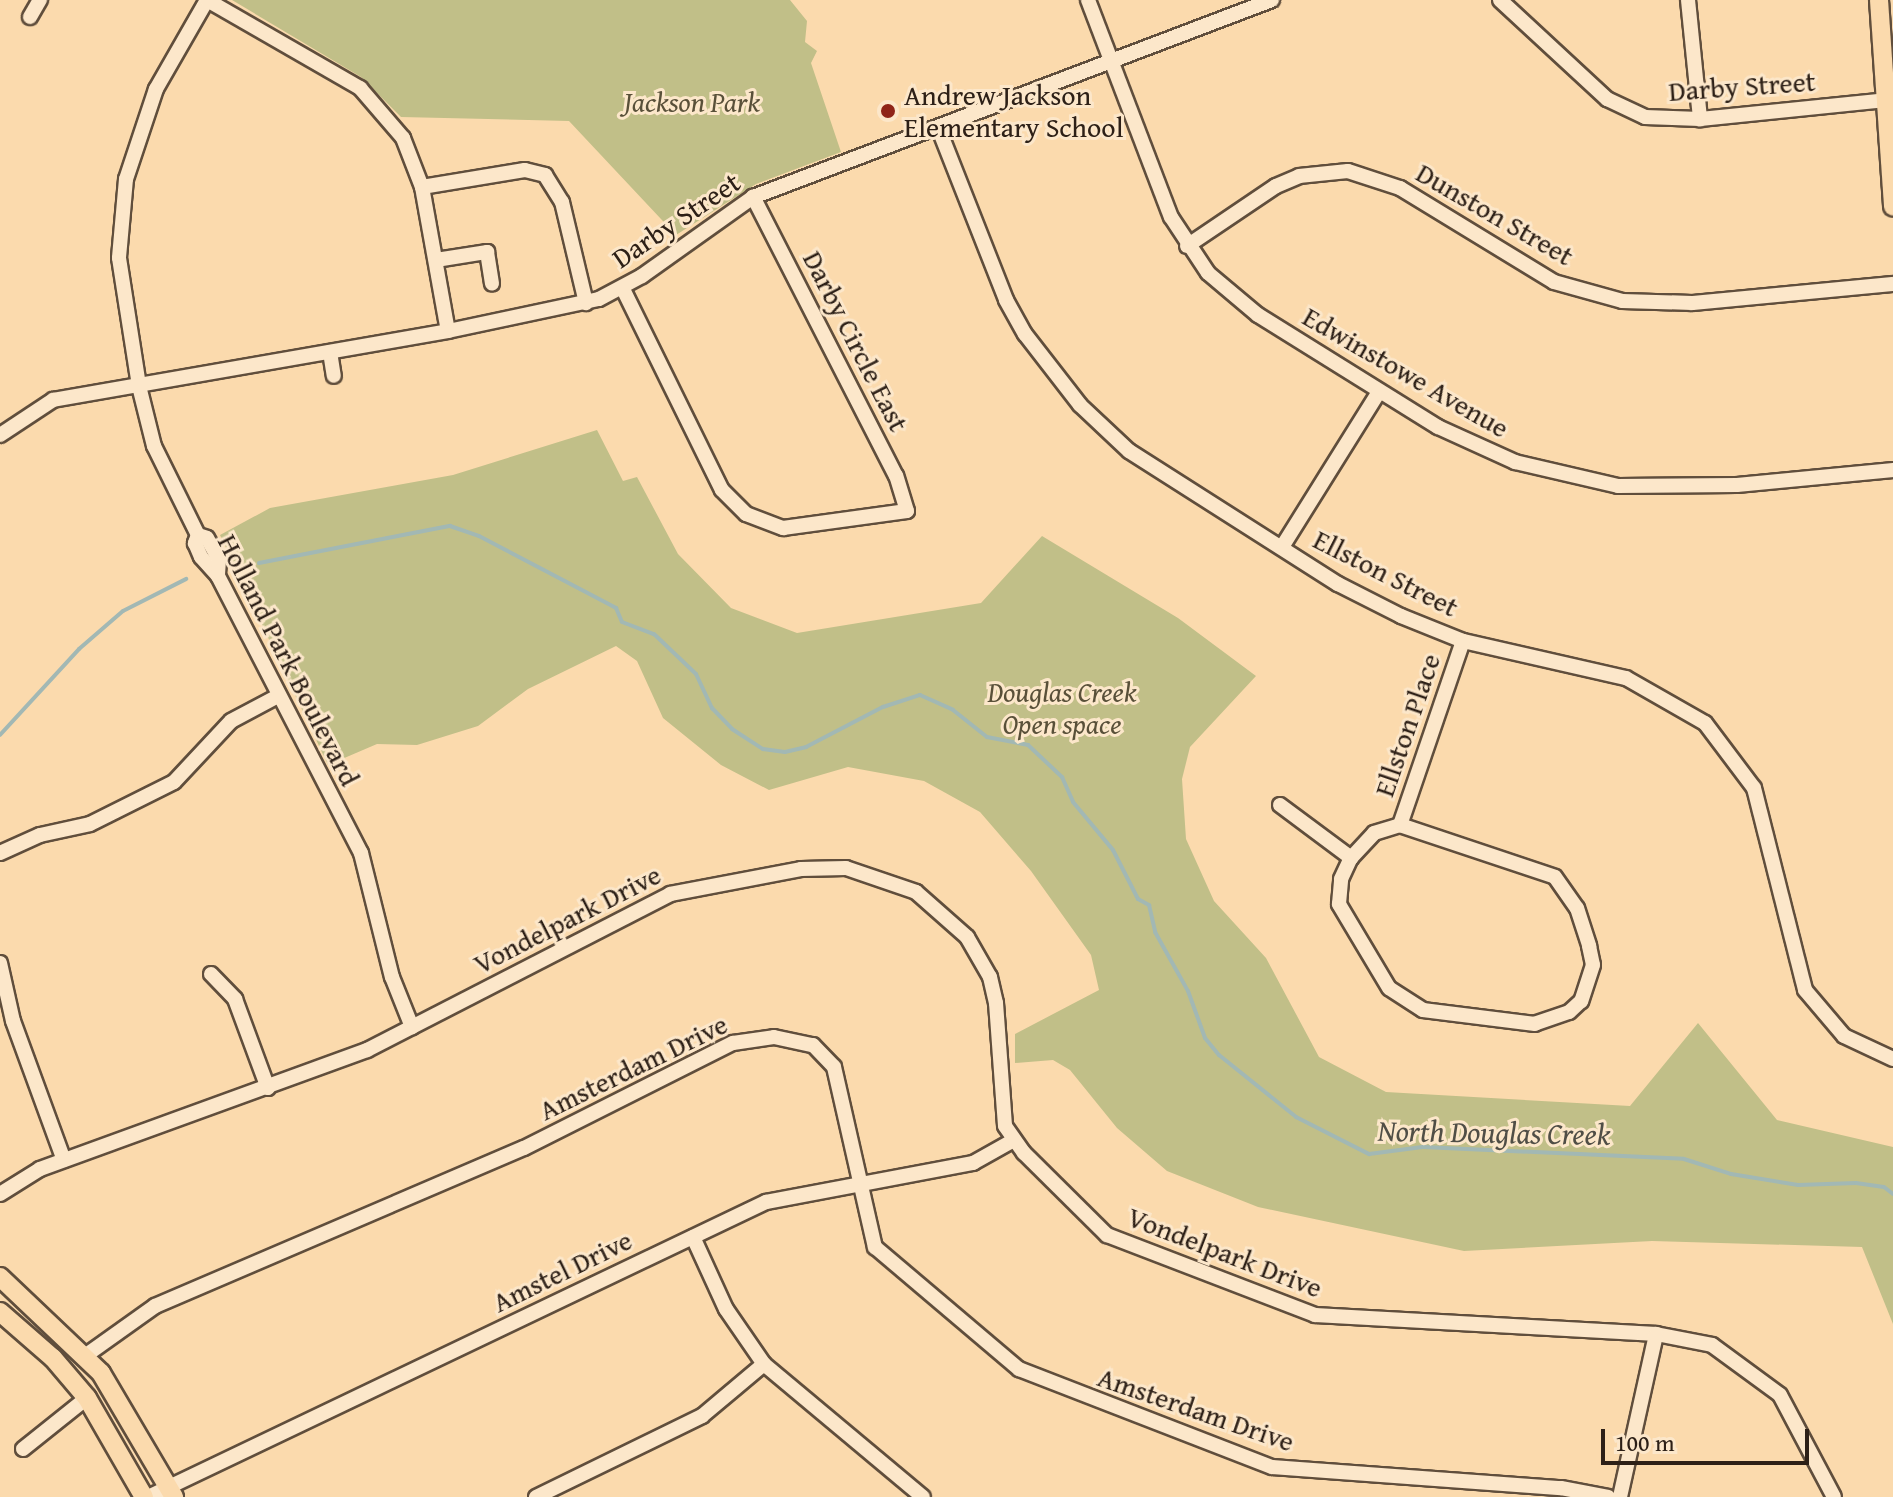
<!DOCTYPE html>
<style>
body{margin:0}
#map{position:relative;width:1893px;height:1497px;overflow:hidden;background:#fbdaad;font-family:"Gentium Book Plus",serif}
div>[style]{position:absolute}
.green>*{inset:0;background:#c1bf88}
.stream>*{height:4px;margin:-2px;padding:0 2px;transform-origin:2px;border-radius:2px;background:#a2b8b4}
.roads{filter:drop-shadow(2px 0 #604e3c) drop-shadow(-2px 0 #604e3c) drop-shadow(0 2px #604e3c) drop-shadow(0 -2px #604e3c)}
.minor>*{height:14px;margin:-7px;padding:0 7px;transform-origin:7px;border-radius:7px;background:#fce7ca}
.major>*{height:18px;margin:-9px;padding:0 9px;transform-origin:9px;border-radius:9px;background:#fbdaad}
.dots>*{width:22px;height:22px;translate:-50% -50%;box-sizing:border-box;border:4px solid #fce7ca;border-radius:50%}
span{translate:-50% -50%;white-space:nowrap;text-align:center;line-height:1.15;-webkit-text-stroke:6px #fce7ca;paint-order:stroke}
.street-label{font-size:28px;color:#2d2017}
.poi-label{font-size:28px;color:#2d2017}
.left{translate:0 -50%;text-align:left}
.park-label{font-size:28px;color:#595039;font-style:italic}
.water-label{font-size:30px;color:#504e46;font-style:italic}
.scale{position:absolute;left:1601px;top:1429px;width:208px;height:36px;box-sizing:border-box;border:4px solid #2d2017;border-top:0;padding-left:10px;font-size:24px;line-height:28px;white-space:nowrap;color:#2d2017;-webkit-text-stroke:6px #fce7ca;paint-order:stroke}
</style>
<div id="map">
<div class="green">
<i style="clip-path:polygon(232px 0,790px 0,807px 21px,805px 42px,817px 51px,811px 63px,841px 152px,756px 184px,676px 235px,569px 121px,401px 117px,361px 77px)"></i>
<i style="clip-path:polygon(597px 430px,623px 481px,637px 477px,678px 554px,731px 608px,797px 633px,981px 603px,1042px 536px,1178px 618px,1256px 676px,1190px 747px,1182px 779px,1186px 839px,1214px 901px,1266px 958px,1319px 1057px,1386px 1092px,1630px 1106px,1698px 1023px,1777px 1120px,1893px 1147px,1893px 1324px,1862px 1247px,1652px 1241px,1464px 1251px,1258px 1207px,1167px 1171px,1117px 1128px,1070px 1070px,1053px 1060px,1015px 1063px,1015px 1034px,1099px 990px,1091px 955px,1031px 871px,980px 812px,924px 781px,848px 767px,769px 790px,721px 765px,663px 718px,637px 661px,616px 646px,528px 689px,478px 726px,417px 745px,377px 744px,328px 765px,220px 535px,270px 508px,453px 475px)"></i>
</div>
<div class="stream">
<i style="left:259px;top:563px;width:195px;rotate:-11deg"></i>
<i style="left:450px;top:526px;width:31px;rotate:19deg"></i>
<i style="left:479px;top:536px;width:155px;rotate:27.7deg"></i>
<i style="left:616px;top:608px;width:15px;rotate:67deg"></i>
<i style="left:622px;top:622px;width:34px;rotate:21deg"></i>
<i style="left:654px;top:634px;width:58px;rotate:43.6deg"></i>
<i style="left:696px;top:674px;width:38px;rotate:65deg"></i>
<i style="left:712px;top:708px;width:29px;rotate:46deg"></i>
<i style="left:732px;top:729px;width:37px;rotate:33deg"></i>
<i style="left:763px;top:749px;width:22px;rotate:8deg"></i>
<i style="left:785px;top:752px;width:22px;rotate:-13deg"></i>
<i style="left:806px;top:747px;width:87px;rotate:-27.5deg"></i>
<i style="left:883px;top:707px;width:39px;rotate:-18deg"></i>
<i style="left:920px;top:695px;width:36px;rotate:24deg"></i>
<i style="left:953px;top:710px;width:43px;rotate:38.5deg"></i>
<i style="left:987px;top:737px;width:42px;rotate:11deg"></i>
<i style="left:1028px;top:745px;width:47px;rotate:43.3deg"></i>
<i style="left:1062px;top:777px;width:27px;rotate:66deg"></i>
<i style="left:1073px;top:802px;width:62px;rotate:50.2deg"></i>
<i style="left:1113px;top:850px;width:55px;rotate:63deg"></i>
<i style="left:1138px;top:899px;width:13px;rotate:29deg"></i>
<i style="left:1149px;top:905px;width:28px;rotate:77deg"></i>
<i style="left:1155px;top:932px;width:68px;rotate:60.8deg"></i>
<i style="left:1188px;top:991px;width:50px;rotate:70.1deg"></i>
<i style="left:1205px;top:1038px;width:22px;rotate:51deg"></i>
<i style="left:1219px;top:1055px;width:99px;rotate:38.8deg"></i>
<i style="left:1296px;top:1117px;width:82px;rotate:26.9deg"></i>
<i style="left:1369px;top:1154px;width:54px;rotate:-7.4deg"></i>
<i style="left:1423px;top:1147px;width:261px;rotate:2.6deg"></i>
<i style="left:1684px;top:1159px;width:49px;rotate:17.7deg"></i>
<i style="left:1731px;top:1174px;width:68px;rotate:9.3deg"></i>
<i style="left:1798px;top:1185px;width:58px;rotate:-2deg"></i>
<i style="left:1856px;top:1183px;width:28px;rotate:8deg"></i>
<i style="left:1884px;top:1187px;width:11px;rotate:38deg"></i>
<i style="left:0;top:735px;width:117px;rotate:-47.4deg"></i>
<i style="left:79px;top:649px;width:58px;rotate:-40.8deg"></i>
<i style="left:123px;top:611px;width:71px;rotate:-26.9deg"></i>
</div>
<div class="roads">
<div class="minor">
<i style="left:207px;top:0;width:103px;rotate:119.8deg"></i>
<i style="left:156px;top:89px;width:95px;rotate:108.4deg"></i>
<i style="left:126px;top:179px;width:79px;rotate:95.1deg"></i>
<i style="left:119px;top:258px;width:130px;rotate:81.1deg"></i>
<i style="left:139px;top:386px;width:62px;rotate:76deg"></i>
<i style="left:154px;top:446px;width:99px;rotate:63.7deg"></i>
<i style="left:198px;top:535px;width:9px;rotate:111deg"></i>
<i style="left:195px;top:543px;width:15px;rotate:67deg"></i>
<i style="left:201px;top:557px;width:25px;rotate:48deg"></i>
<i style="left:218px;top:576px;width:312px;rotate:62.7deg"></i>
<i style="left:361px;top:853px;width:128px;rotate:76deg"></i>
<i style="left:392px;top:977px;width:54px;rotate:68.2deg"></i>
<i style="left:207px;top:0;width:177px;rotate:29.9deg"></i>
<i style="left:360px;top:88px;width:66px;rotate:49.3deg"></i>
<i style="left:403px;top:138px;width:53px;rotate:68.8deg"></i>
<i style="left:422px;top:187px;width:146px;rotate:79.8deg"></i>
<i style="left:1088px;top:0;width:232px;rotate:69.1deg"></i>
<i style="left:1171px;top:217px;width:67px;rotate:56.5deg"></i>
<i style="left:1208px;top:273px;width:65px;rotate:40deg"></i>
<i style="left:1258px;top:315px;width:212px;rotate:31.9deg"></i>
<i style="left:1438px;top:427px;width:85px;rotate:24.4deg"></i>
<i style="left:1515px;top:462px;width:106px;rotate:13.1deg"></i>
<i style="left:1618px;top:486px;width:119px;rotate:-0.5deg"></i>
<i style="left:1737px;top:485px;width:157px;rotate:-5.5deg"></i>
<i style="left:1500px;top:0;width:146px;rotate:42.8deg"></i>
<i style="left:1607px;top:99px;width:42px;rotate:25.3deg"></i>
<i style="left:1645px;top:117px;width:55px;rotate:2.1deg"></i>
<i style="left:1700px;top:119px;width:187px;rotate:-5.8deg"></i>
<i style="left:1688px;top:0;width:120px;rotate:84.2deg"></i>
<i style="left:30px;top:17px;width:20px;rotate:-60deg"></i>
<i style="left:938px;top:127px;width:186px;rotate:68.5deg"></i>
<i style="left:1006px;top:300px;width:39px;rotate:61deg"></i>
<i style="left:1025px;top:334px;width:90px;rotate:52.2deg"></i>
<i style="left:1080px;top:405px;width:67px;rotate:43.2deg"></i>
<i style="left:1129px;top:451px;width:248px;rotate:32.5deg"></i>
<i style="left:1338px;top:584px;width:71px;rotate:26.9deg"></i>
<i style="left:1401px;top:616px;width:67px;rotate:22deg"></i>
<i style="left:1463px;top:641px;width:167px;rotate:12.8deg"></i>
<i style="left:1626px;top:678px;width:91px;rotate:29.7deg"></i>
<i style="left:1705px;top:723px;width:81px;rotate:53deg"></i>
<i style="left:1754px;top:788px;width:208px;rotate:75.8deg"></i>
<i style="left:1805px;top:990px;width:60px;rotate:49.7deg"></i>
<i style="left:1844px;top:1036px;width:54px;rotate:25.1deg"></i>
<i style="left:422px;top:187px;width:104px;rotate:-9.4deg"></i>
<i style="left:525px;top:170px;width:21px;rotate:14deg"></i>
<i style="left:545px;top:175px;width:32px;rotate:58deg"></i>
<i style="left:562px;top:202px;width:104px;rotate:76.6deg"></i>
<i style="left:1187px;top:246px;width:107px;rotate:-34deg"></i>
<i style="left:1276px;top:186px;width:25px;rotate:-23deg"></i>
<i style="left:1299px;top:176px;width:49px;rotate:-5.8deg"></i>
<i style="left:1348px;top:171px;width:55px;rotate:18.1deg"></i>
<i style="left:1400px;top:188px;width:180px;rotate:31.4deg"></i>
<i style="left:1554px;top:282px;width:71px;rotate:15.6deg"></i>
<i style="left:1622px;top:301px;width:70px;rotate:1.6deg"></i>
<i style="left:1692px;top:303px;width:202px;rotate:-5.4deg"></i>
<i style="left:436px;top:260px;width:52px;rotate:-8.9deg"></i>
<i style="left:487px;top:252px;width:32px;rotate:81deg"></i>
<i style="left:623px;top:289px;width:224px;rotate:63.8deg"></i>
<i style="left:722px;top:490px;width:34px;rotate:45deg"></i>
<i style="left:746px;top:514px;width:40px;rotate:21deg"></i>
<i style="left:783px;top:528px;width:125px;rotate:-7.8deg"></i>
<i style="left:907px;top:511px;width:37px;rotate:-107deg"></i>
<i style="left:896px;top:476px;width:314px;rotate:-117.1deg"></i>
<i style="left:330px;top:352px;width:24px;rotate:81deg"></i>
<i style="left:0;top:435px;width:64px;rotate:-33.4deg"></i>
<i style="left:53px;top:400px;width:401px;rotate:-9.9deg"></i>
<i style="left:448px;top:331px;width:154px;rotate:-12deg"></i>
<i style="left:599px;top:299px;width:49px;rotate:-28.1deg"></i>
<i style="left:642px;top:276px;width:136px;rotate:-35.4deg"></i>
<i style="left:753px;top:197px;width:555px;rotate:-20.79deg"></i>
<i style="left:198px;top:535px;width:9px;rotate:18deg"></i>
<i style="left:207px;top:538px;width:25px;rotate:61deg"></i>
<i style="left:219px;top:560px;width:16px;rotate:94deg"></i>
<i style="left:1282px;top:547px;width:183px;rotate:-58deg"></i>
<i style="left:1280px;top:805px;width:89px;rotate:36.7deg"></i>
<i style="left:1400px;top:825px;width:163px;rotate:18.5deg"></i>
<i style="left:1555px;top:877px;width:38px;rotate:55deg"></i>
<i style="left:1577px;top:908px;width:40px;rotate:72deg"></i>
<i style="left:1589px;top:946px;width:19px;rotate:78deg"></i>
<i style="left:1593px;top:965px;width:38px;rotate:108deg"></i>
<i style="left:1581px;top:1001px;width:16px;rotate:137deg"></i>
<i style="left:1569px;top:1012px;width:36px;rotate:161deg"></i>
<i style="left:1535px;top:1024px;width:113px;rotate:-172.9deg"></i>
<i style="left:1423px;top:1010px;width:40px;rotate:-147.1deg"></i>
<i style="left:1389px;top:988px;width:98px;rotate:-120.8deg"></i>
<i style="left:1339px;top:904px;width:25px;rotate:-85deg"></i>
<i style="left:1341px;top:879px;width:23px;rotate:-65deg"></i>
<i style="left:1351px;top:858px;width:34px;rotate:-47deg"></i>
<i style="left:1374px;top:833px;width:27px;rotate:-17deg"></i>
<i style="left:1400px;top:825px;width:194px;rotate:-71.1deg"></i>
<i style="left:0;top:853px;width:44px;rotate:-24.2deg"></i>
<i style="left:40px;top:835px;width:51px;rotate:-12.4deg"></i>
<i style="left:90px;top:824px;width:94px;rotate:-26.6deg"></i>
<i style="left:174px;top:782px;width:83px;rotate:-46.9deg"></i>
<i style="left:231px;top:721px;width:53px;rotate:-28deg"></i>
<i style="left:0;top:963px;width:59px;rotate:77.4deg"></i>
<i style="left:13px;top:1021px;width:148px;rotate:69.9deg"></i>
<i style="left:211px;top:974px;width:35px;rotate:46deg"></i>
<i style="left:235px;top:999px;width:95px;rotate:69.7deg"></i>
<i style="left:0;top:1194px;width:47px;rotate:-32deg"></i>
<i style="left:40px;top:1169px;width:348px;rotate:-20deg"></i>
<i style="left:367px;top:1050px;width:341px;rotate:-27.2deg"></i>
<i style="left:670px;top:894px;width:133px;rotate:-10.8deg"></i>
<i style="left:801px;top:869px;width:45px;rotate:-1.3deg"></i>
<i style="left:846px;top:868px;width:74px;rotate:18.9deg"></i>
<i style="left:916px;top:892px;width:68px;rotate:41.4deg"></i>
<i style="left:967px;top:937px;width:46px;rotate:60.1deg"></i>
<i style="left:990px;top:977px;width:27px;rotate:77deg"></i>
<i style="left:996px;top:1003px;width:123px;rotate:85.8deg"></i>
<i style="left:1005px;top:1126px;width:33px;rotate:55deg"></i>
<i style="left:1024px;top:1153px;width:117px;rotate:44.7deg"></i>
<i style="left:1107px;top:1235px;width:223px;rotate:21deg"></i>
<i style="left:1315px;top:1315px;width:342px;rotate:3.2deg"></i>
<i style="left:1656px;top:1334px;width:57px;rotate:11.1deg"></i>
<i style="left:1712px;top:1345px;width:84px;rotate:36.3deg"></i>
<i style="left:1780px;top:1395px;width:115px;rotate:62.1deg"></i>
<i style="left:693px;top:1237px;width:79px;rotate:65.4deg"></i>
<i style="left:726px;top:1309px;width:67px;rotate:55.4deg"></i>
<i style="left:764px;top:1364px;width:207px;rotate:39.9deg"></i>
<i style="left:85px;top:1356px;width:86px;rotate:-35.5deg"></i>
<i style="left:155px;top:1306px;width:401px;rotate:-23.2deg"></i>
<i style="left:524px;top:1148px;width:234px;rotate:-26.7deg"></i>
<i style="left:733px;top:1043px;width:41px;rotate:-8.3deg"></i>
<i style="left:774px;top:1037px;width:40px;rotate:12deg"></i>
<i style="left:813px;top:1045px;width:30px;rotate:46deg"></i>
<i style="left:834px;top:1067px;width:185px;rotate:77.2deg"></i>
<i style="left:875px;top:1247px;width:189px;rotate:40.3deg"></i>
<i style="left:1019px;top:1369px;width:271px;rotate:21.2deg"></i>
<i style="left:1272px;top:1467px;width:290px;rotate:4.2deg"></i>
<i style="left:1561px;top:1488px;width:48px;rotate:10.8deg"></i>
<i style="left:23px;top:1449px;width:82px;rotate:-38.6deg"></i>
<i style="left:148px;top:1497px;width:685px;rotate:-25.52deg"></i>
<i style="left:766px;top:1202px;width:211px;rotate:-10.7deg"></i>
<i style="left:973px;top:1163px;width:47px;rotate:-29.3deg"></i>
<i style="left:536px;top:1497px;width:185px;rotate:-26deg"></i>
<i style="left:702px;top:1416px;width:81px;rotate:-40deg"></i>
<i style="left:1620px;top:1497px;width:167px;rotate:-77.5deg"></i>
</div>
<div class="major">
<i style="left:1879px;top:0;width:207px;rotate:86.1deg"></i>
<i style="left:0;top:1277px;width:139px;rotate:43.5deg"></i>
<i style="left:101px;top:1373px;width:144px;rotate:59.5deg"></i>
<i style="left:0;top:1312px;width:70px;rotate:41deg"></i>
<i style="left:53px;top:1358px;width:52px;rotate:49.6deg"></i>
<i style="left:87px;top:1398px;width:114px;rotate:60.1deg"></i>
</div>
</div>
<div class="dots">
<i style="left:888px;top:111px;background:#8f2418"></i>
</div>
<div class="street-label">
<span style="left:1742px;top:86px;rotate:-4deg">Darby Street</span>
<span style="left:1495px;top:214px;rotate:30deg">Dunston Street</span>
<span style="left:676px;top:220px;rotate:-34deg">Darby Street</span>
<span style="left:856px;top:341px;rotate:63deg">Darby Circle East</span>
<span style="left:1406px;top:372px;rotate:30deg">Edwinstowe Avenue</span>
<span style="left:1386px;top:573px;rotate:27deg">Ellston Street</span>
<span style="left:289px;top:660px;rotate:63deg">Holland Park Boulevard</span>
<span style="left:1407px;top:725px;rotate:-71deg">Ellston Place</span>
<span style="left:567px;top:919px;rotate:-27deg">Vondelpark Drive</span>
<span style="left:633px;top:1067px;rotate:-26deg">Amsterdam Drive</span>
<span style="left:1225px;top:1252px;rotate:21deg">Vondelpark Drive</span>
<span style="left:562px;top:1271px;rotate:-26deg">Amstel Drive</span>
<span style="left:1196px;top:1409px;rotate:19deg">Amsterdam Drive</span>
</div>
<div class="poi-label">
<span class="left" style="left:904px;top:111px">Andrew Jackson<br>Elementary School</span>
</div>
<div class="park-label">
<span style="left:692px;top:102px">Jackson Park</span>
<span style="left:1062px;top:708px">Douglas Creek<br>Open space</span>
</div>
<div class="water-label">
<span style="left:1494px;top:1132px;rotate:1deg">North Douglas Creek</span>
</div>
<div class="scale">100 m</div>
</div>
